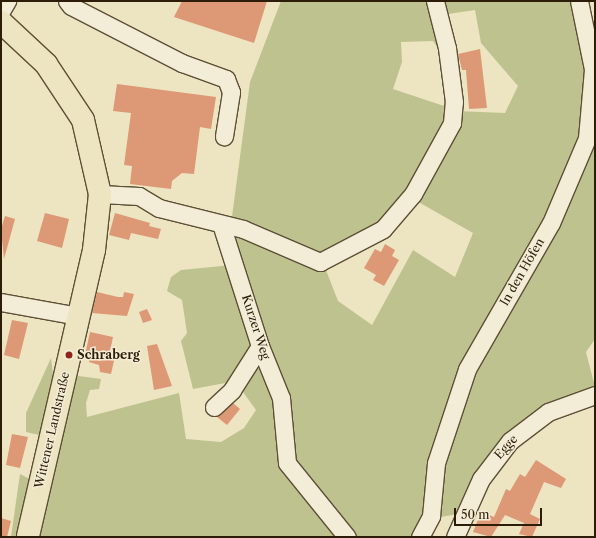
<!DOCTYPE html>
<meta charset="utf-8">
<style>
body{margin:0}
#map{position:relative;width:596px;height:538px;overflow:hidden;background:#ede4c1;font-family:"Libre Caslon Text",serif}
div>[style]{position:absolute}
.green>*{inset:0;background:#bec28f}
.building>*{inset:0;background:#dd9875}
.roads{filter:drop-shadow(1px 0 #5d4f36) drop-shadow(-1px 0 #5d4f36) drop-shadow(0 1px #5d4f36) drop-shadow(0 -1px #5d4f36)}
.minor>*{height:17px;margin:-8.5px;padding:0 8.5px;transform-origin:8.5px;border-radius:8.5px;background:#f3edd7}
.major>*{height:22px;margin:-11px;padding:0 11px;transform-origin:11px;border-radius:11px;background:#ede4c1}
.dots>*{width:11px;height:11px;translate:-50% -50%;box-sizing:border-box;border:2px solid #f3edd7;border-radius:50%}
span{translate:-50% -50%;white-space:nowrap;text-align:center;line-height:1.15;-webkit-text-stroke:3px #f3edd7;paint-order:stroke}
.street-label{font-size:12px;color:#2d1d08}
.poi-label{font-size:12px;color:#2d1d08;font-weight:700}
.left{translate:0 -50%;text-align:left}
.frame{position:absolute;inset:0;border:2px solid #2d1d08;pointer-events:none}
.scale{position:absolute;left:454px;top:508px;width:88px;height:18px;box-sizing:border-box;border:2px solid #2d1d08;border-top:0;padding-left:5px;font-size:12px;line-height:14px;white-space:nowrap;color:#2d1d08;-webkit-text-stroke:3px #f3edd7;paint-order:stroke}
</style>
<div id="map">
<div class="green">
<i style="clip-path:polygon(281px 1px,573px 1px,595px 53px,595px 339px,586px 352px,595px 387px,545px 408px,458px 514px,435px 518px,415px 537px,35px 537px,71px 375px,101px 379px,99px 389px,90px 390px,86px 403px,87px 417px,179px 393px,186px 439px,221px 442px,244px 428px,256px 410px,238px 385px,259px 351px,294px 468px,228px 228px,324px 265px,338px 301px,372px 325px,413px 250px,455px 277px,473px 233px,413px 199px,456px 111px,505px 113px,518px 86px,481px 43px,475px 10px,441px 15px,445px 58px,433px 41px,401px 42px,402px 62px,393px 89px,450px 108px,449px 122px,392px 215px,324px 258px,231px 224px,250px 82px)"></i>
<i style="clip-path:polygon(232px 265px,256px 346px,236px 381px,193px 389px,181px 341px,187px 333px,182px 300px,167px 291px,171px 277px,181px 270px)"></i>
<i style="clip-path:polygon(51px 358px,55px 392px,44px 436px,26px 432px,26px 413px)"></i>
<i style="clip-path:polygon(20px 474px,34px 481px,23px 537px,11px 537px)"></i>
</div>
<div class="building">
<i style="clip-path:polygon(182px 1px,267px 1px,254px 43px,174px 17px)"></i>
<i style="clip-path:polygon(480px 49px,487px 108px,469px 109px,466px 70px,462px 70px,458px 54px)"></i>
<i style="clip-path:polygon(117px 84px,216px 97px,211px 129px,200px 127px,194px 174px,182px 173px,172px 181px,171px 189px,130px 184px,132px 166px,124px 165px,131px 113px,113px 111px)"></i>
<i style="clip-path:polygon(45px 213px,69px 219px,62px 248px,37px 241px)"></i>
<i style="clip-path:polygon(115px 213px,150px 223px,149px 226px,161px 229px,158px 239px,131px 233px,129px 240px,109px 235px)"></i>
<i style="clip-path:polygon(5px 216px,15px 219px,4px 259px,1px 229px)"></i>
<i style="clip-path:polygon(385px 244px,395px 250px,392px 256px,399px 260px,384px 286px,373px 280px,376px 275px,364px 268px,375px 249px,381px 252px)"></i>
<i style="clip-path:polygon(97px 292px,118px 297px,123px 297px,124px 292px,134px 294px,127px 316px,92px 313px)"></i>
<i style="clip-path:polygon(147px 309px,152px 320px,143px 323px,139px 312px)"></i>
<i style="clip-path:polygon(12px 320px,28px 323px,19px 359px,4px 355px)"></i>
<i style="clip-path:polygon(90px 332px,113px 337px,110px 351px,116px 352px,111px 374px,100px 372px,99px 365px,89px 362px,90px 357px,85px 355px)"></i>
<i style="clip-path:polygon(157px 344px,172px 386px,154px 390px,147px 346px)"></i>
<i style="clip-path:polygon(233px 403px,240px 409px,227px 425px,217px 417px)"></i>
<i style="clip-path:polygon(12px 434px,28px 437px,20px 468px,6px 465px)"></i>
<i style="clip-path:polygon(536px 460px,566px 479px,561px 488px,544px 482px,530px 514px,540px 519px,532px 537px,519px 534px,524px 523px,505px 515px,491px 537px,473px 532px,481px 512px,494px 517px,506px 489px,510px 491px,520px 474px,525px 477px)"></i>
<i style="clip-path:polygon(1px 518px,11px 521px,7px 537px,1px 537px)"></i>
</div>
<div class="roads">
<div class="minor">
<i style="left:67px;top:1px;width:6px;rotate:51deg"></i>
<i style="left:71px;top:6px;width:125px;rotate:27.2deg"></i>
<i style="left:182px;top:63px;width:47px;rotate:20deg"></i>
<i style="left:226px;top:79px;width:14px;rotate:69deg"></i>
<i style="left:231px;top:92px;width:45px;rotate:99deg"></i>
<i style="left:1px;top:11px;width:12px;rotate:-59deg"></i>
<i style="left:100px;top:194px;width:39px;rotate:3deg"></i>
<i style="left:139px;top:196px;width:23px;rotate:31deg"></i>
<i style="left:159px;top:208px;width:87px;rotate:14deg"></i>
<i style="left:243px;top:229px;width:84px;rotate:23.2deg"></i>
<i style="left:320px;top:262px;width:71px;rotate:-27.6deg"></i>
<i style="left:383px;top:229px;width:46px;rotate:-49.4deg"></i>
<i style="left:413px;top:194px;width:81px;rotate:-61.2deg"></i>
<i style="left:452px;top:123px;width:21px;rotate:-85deg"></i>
<i style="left:454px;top:102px;width:54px;rotate:-97.4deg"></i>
<i style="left:447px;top:48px;width:49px;rotate:-104.3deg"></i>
<i style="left:221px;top:224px;width:128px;rotate:72.3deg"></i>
<i style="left:260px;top:346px;width:56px;rotate:68deg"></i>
<i style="left:281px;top:398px;width:65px;rotate:84.7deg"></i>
<i style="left:287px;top:463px;width:95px;rotate:51deg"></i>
<i style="left:1px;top:302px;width:78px;rotate:10.3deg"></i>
<i style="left:214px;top:407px;width:25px;rotate:-43deg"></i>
<i style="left:232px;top:390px;width:52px;rotate:-57.5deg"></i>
<i style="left:420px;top:537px;width:24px;rotate:-62deg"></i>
<i style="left:431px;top:516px;width:53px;rotate:-84.6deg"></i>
<i style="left:436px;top:463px;width:99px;rotate:-71.7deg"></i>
<i style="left:467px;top:369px;width:168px;rotate:-60.1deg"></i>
<i style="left:551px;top:223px;width:92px;rotate:-67deg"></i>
<i style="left:587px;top:138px;width:69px;rotate:-85deg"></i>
<i style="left:593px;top:69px;width:69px;rotate:-101.6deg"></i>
<i style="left:455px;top:537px;width:64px;rotate:-65.9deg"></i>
<i style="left:481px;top:479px;width:48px;rotate:-52.7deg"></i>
<i style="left:510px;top:441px;width:48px;rotate:-37.3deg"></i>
<i style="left:548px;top:412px;width:50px;rotate:-19.9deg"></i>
</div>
<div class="major">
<i style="left:1px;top:22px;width:62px;rotate:43deg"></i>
<i style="left:46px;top:64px;width:67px;rotate:56.5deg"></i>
<i style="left:83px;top:120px;width:76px;rotate:77.1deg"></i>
<i style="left:100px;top:194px;width:56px;rotate:96.1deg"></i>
<i style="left:94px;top:250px;width:294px;rotate:103deg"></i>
</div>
</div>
<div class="dots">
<i style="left:69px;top:355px;background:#8f2418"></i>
</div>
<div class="street-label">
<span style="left:522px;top:272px;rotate:-60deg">In den Höfen</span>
<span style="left:256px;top:327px;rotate:72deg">Kurzer Weg</span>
<span style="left:52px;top:430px;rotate:-77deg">Wittener Landstraße</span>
<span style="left:506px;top:447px;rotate:-48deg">Egge</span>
</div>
<div class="poi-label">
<span class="left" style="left:77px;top:355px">Schraberg</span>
</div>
<div class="frame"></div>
<div class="scale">50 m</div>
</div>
